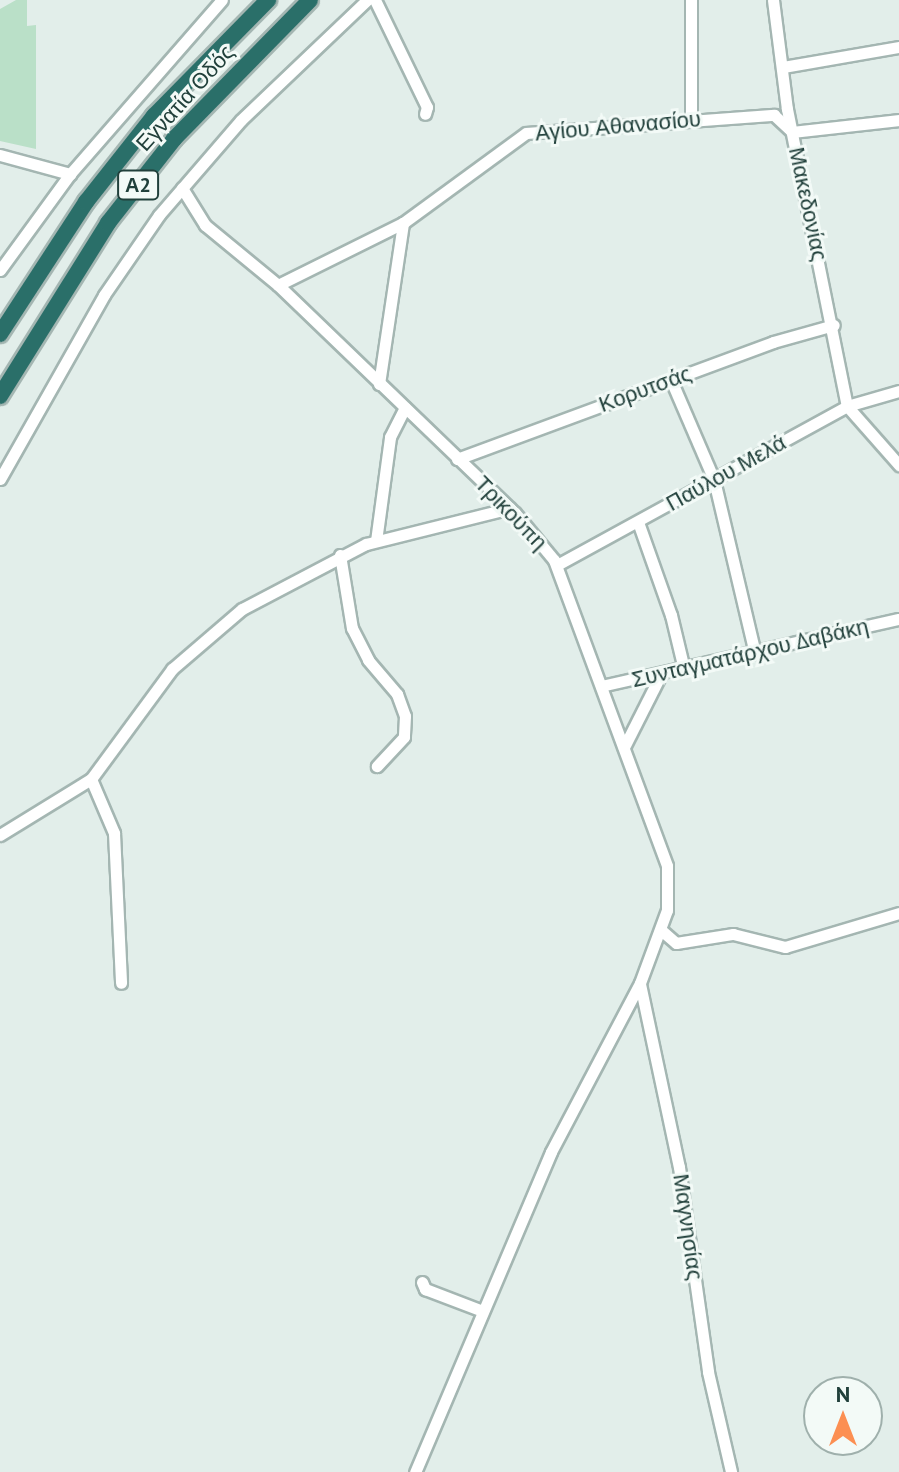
<!DOCTYPE html>
<meta charset="utf-8">
<style>
body{margin:0}
#map{position:relative;width:899px;height:1472px;overflow:hidden;background:#e2eeea;font-family:"PT Sans",sans-serif}
div>[style]{position:absolute}
.green>*{inset:0;background:#bae0c8}
.roads{filter:drop-shadow(2px 0 #a4b6b2) drop-shadow(-2px 0 #a4b6b2) drop-shadow(0 2px #a4b6b2) drop-shadow(0 -2px #a4b6b2)}
.minor>*{height:11px;margin:-5.5px;padding:0 5.5px;transform-origin:5.5px;border-radius:5.5px;background:#fff}
.highway>*{height:16px;margin:-8px;padding:0 8px;transform-origin:8px;border-radius:8px;background:#2a6f69}
span{translate:-50% -50%;white-space:nowrap;text-align:center;line-height:1.15;-webkit-text-stroke:6px #f3faf7;paint-order:stroke}
.shield-label span{padding:2px 6px;background:#f3faf7;border:2px solid;border-radius:6px;-webkit-text-stroke-width:0}
.shield-label{font-size:20px;color:#21403b;font-weight:700}
.street-label{font-size:22px;color:#21403b}
.north{position:absolute;left:803px;top:1376px;width:80px;height:80px;box-sizing:border-box;background:#f3faf7;border:2px solid #9fb0ac;border-radius:50%;rotate:0deg;font-size:22px;font-weight:700;line-height:32px;text-align:center;color:#21403b}
.north::after{content:'';display:block;margin:auto;width:28px;height:36px;background:#fc8f52;clip-path:polygon(50% 0,100% 100%,50% 72%,0 100%)}
</style>
<div id="map">
<div class="green">
<i style="clip-path:polygon(16px 0,27px 0,27px 26px,36px 25px,36px 149px,0 141px,0 9px)"></i>
</div>
<div class="roads">
<div class="minor">
<i style="left:375px;top:0;width:119px;rotate:64.1deg"></i>
<i style="left:427px;top:107px;width:7px;rotate:106deg"></i>
<i style="left:773px;top:0;width:110px;rotate:82.7deg"></i>
<i style="left:787px;top:109px;width:303px;rotate:78.6deg"></i>
<i style="left:847px;top:406px;width:79px;rotate:48.6deg"></i>
<i style="left:783px;top:67px;width:118px;rotate:-9.8deg"></i>
<i style="left:691px;top:120px;width:120px;rotate:-90deg"></i>
<i style="left:0;top:155px;width:73px;rotate:15.2deg"></i>
<i style="left:182px;top:188px;width:44px;rotate:58.1deg"></i>
<i style="left:205px;top:225px;width:94px;rotate:39.4deg"></i>
<i style="left:278px;top:285px;width:329px;rotate:43.9deg"></i>
<i style="left:515px;top:513px;width:61px;rotate:50.3deg"></i>
<i style="left:554px;top:560px;width:326px;rotate:69.7deg"></i>
<i style="left:667px;top:866px;width:44px;rotate:90deg"></i>
<i style="left:667px;top:910px;width:78px;rotate:110.3deg"></i>
<i style="left:640px;top:983px;width:191px;rotate:117.8deg"></i>
<i style="left:551px;top:1152px;width:348px;rotate:113deg"></i>
<i style="left:0;top:270px;width:119px;rotate:-53.9deg"></i>
<i style="left:70px;top:174px;width:231px;rotate:-48.9deg"></i>
<i style="left:278px;top:285px;width:140px;rotate:-26.4deg"></i>
<i style="left:403px;top:223px;width:152px;rotate:-36.2deg"></i>
<i style="left:526px;top:133px;width:249px;rotate:-4.2deg"></i>
<i style="left:774px;top:115px;width:25px;rotate:43deg"></i>
<i style="left:792px;top:132px;width:108px;rotate:-6.4deg"></i>
<i style="left:671px;top:380px;width:109px;rotate:66.7deg"></i>
<i style="left:714px;top:480px;width:178px;rotate:76.7deg"></i>
<i style="left:379px;top:384px;width:163px;rotate:-81.5deg"></i>
<i style="left:457px;top:459px;width:337px;rotate:-20.3deg"></i>
<i style="left:773px;top:342px;width:63px;rotate:-15.6deg"></i>
<i style="left:0;top:479px;width:211px;rotate:-60.5deg"></i>
<i style="left:104px;top:295px;width:97px;rotate:-55.5deg"></i>
<i style="left:159px;top:215px;width:125px;rotate:-49.2deg"></i>
<i style="left:241px;top:120px;width:174px;rotate:-43.6deg"></i>
<i style="left:638px;top:522px;width:99px;rotate:70.5deg"></i>
<i style="left:671px;top:615px;width:56px;rotate:76.5deg"></i>
<i style="left:376px;top:541px;width:105px;rotate:-82.3deg"></i>
<i style="left:390px;top:437px;width:33px;rotate:-63deg"></i>
<i style="left:340px;top:555px;width:74px;rotate:80.7deg"></i>
<i style="left:352px;top:628px;width:36px;rotate:63deg"></i>
<i style="left:368px;top:660px;width:45px;rotate:49.5deg"></i>
<i style="left:397px;top:694px;width:23px;rotate:70deg"></i>
<i style="left:405px;top:716px;width:21px;rotate:93deg"></i>
<i style="left:404px;top:737px;width:40px;rotate:133deg"></i>
<i style="left:557px;top:565px;width:331px;rotate:-28.7deg"></i>
<i style="left:847px;top:406px;width:54px;rotate:-16.1deg"></i>
<i style="left:601px;top:686px;width:305px;rotate:-12.7deg"></i>
<i style="left:624px;top:747px;width:82px;rotate:-63.1deg"></i>
<i style="left:91px;top:779px;width:59px;rotate:66.9deg"></i>
<i style="left:114px;top:833px;width:150px;rotate:87.3deg"></i>
<i style="left:0;top:835px;width:107px;rotate:-31.6deg"></i>
<i style="left:91px;top:779px;width:137px;rotate:-53.6deg"></i>
<i style="left:172px;top:669px;width:92px;rotate:-40.6deg"></i>
<i style="left:242px;top:609px;width:140px;rotate:-27.7deg"></i>
<i style="left:366px;top:544px;width:148px;rotate:-14deg"></i>
<i style="left:661px;top:930px;width:20px;rotate:41deg"></i>
<i style="left:676px;top:943px;width:58px;rotate:-9deg"></i>
<i style="left:733px;top:934px;width:54px;rotate:14deg"></i>
<i style="left:785px;top:947px;width:119px;rotate:-16.6deg"></i>
<i style="left:640px;top:984px;width:187px;rotate:78deg"></i>
<i style="left:679px;top:1167px;width:207px;rotate:81.9deg"></i>
<i style="left:708px;top:1372px;width:103px;rotate:77deg"></i>
<i style="left:422px;top:1282px;width:8px;rotate:67deg"></i>
<i style="left:425px;top:1289px;width:62px;rotate:20.8deg"></i>
</div>
<div class="highway">
<i style="left:0;top:334px;width:158px;rotate:-56.9deg"></i>
<i style="left:86px;top:202px;width:110px;rotate:-51.7deg"></i>
<i style="left:154px;top:116px;width:163px;rotate:-45.5deg"></i>
<i style="left:0;top:396px;width:204px;rotate:-58deg"></i>
<i style="left:108px;top:223px;width:107px;rotate:-51.8deg"></i>
<i style="left:174px;top:139px;width:194px;rotate:-45.6deg"></i>
</div>
</div>
<div class="shield-label">
<span style="left:138px;top:185px">Α2</span>
</div>
<div class="street-label">
<span style="left:185px;top:98px;rotate:-48deg">Εγνατία Οδός</span>
<span style="left:618px;top:126px;rotate:-5deg">Αγίου Αθανασίου</span>
<span style="left:808px;top:204px;rotate:78deg">Μακεδονίας</span>
<span style="left:645px;top:389px;rotate:-20deg">Κορυτσάς</span>
<span style="left:726px;top:473px;rotate:-29deg">Παύλου Μελά</span>
<span style="left:511px;top:513px;rotate:46deg">Τρικούπη</span>
<span style="left:750px;top:653px;rotate:-13deg">Συνταγματάρχου Δαβάκη</span>
<span style="left:688px;top:1227px;rotate:82deg">Μαγνησίας</span>
</div>
<div class="north">N</div>
</div>
